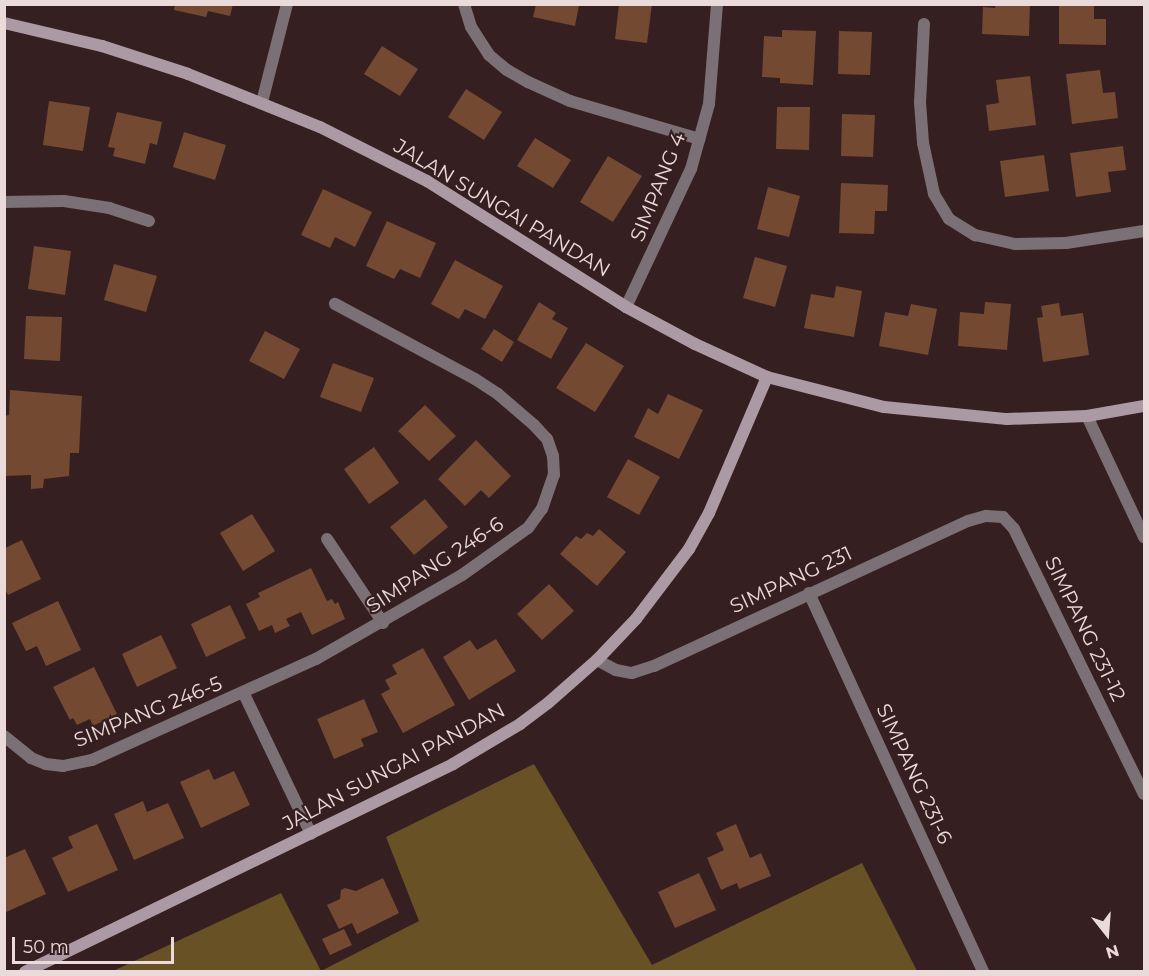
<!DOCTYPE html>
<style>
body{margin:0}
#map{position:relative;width:1149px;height:976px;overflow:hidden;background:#361f21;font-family:Montserrat,sans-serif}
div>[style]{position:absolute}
.forest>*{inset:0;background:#685225}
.building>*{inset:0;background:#734932}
.street>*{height:12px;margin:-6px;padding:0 6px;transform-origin:6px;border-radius:6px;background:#7b7076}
.secondary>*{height:12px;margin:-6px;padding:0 6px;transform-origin:6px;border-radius:6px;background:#ab9aa4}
span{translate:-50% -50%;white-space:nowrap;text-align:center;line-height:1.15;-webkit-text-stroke:4.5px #361f21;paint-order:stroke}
.street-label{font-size:20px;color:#eadada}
.frame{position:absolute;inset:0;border:6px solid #eadada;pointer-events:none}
.north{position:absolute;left:1077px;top:904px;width:60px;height:60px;-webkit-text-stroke:4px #361f21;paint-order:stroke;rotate:163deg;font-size:16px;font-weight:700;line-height:24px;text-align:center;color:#eadada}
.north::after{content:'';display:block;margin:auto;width:21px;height:27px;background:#eadada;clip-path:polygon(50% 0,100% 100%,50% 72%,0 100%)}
.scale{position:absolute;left:12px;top:937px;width:162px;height:27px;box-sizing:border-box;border:3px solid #eadada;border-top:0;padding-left:8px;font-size:18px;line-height:21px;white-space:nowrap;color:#eadada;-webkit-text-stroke:4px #361f21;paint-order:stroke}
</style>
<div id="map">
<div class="forest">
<i style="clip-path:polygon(534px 764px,652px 965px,862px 863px,917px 971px,113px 971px,281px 893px,321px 971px,419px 921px,386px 837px)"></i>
</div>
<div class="building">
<i style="clip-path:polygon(175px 4px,233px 4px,230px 16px,208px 11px,206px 17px,174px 10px)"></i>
<i style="clip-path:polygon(619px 4px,652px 4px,647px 43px,615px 39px)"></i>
<i style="clip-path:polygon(996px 4px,1030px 4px,1029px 36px,982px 34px,983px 7px,995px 8px)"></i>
<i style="clip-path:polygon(1059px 4px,1094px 4px,1094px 19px,1106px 19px,1106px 45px,1059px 44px)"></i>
<i style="clip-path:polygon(536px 5px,579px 5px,575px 26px,533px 17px)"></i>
<i style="clip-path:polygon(782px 30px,816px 31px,813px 85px,780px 83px,780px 78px,762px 77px,764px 36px,782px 37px)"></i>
<i style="clip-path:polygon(839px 31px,872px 32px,870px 75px,838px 74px)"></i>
<i style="clip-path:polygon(382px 46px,418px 69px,400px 96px,364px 74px)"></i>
<i style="clip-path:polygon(1100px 70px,1103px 93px,1115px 92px,1118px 118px,1072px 124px,1066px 74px)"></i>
<i style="clip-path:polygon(1030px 76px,1036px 125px,989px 131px,986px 105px,999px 103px,996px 80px)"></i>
<i style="clip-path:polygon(466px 89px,502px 112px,484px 140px,448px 117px)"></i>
<i style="clip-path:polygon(49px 101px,90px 107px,83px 151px,43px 145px)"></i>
<i style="clip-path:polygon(777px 107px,810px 107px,809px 150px,776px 149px)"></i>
<i style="clip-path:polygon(117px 112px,162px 122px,157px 145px,150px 143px,145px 164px,113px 156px,115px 148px,108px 147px)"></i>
<i style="clip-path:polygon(842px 114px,875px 115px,873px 157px,841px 156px)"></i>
<i style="clip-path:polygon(184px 132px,226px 145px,215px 180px,173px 167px)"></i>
<i style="clip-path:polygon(535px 138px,571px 160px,553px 188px,517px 166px)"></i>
<i style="clip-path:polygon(1123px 146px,1126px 170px,1108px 172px,1111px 192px,1076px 197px,1070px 153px)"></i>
<i style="clip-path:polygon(1044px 155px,1049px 191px,1005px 197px,1000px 161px)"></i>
<i style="clip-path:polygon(608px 156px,642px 176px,613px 222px,580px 202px)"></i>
<i style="clip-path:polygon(841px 183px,888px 185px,887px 211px,875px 211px,874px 234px,839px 233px)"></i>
<i style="clip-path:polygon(768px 187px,800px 196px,789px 237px,757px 229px)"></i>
<i style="clip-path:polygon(323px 189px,372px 212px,355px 247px,335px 237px,330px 248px,301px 235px)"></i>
<i style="clip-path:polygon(387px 221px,436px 243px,420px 278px,400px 269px,394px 279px,366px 266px)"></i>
<i style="clip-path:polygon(34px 246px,71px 251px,65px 295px,28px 289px)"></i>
<i style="clip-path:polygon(755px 257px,787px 266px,775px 307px,743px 298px)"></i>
<i style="clip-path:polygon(455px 260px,503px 286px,485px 319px,465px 309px,459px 319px,431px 304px)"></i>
<i style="clip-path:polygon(114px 264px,157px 276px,146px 312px,104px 300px)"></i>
<i style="clip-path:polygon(836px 286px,862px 291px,854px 337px,804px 328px,811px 294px,834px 298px)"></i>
<i style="clip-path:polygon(539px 302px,556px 313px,552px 319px,568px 328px,551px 359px,517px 340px)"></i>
<i style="clip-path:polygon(985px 302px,1011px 304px,1007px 350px,958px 346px,960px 312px,984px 314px)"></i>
<i style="clip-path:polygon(1059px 303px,1061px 316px,1083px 313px,1089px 355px,1043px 362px,1037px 318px,1043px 317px,1041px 306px)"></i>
<i style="clip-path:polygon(911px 304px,937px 309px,928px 355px,879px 346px,885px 312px,908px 316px)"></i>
<i style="clip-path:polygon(26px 316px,62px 317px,60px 361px,24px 359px)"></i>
<i style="clip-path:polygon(494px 329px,514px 342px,502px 362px,481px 349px)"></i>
<i style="clip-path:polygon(265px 331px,300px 349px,284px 379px,249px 361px)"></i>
<i style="clip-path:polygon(586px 343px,624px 366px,595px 412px,556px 388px)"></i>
<i style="clip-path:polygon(333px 363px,374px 378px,361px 412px,320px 397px)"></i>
<i style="clip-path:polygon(10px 390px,82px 396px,79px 453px,70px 453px,69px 476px,44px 479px,43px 488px,31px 489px,31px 475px,4px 476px,4px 416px,9px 415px)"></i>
<i style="clip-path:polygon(668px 394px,703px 410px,679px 459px,634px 437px,648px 408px,658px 414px)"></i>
<i style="clip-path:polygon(425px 405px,456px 436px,429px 461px,398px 431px)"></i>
<i style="clip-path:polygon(476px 440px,511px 476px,489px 498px,481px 490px,465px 506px,438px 479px)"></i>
<i style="clip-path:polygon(374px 447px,399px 483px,369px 504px,344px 469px)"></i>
<i style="clip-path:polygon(628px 459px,660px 477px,639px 515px,607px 497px)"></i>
<i style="clip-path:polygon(425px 499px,448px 527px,414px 555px,390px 527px)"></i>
<i style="clip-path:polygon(252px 514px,275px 551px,243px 571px,220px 533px)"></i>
<i style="clip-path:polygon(599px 529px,626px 552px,597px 586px,560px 554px,576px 536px,581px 539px,587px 533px,593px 536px)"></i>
<i style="clip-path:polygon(22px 540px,41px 579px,8px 595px,5px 589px,5px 548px)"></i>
<i style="clip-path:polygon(311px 568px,327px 601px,332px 599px,335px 604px,338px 602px,345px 619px,312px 635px,301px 612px,286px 619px,290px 626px,275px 633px,272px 625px,259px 631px,246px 604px,260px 597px,258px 593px)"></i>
<i style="clip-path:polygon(549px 584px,574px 611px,542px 640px,517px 614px)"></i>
<i style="clip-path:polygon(58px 601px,81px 650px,46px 666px,37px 646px,26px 651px,12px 623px)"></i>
<i style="clip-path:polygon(230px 605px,246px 638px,206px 657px,191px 624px)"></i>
<i style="clip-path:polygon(161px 635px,177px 668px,137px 687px,122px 654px)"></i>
<i style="clip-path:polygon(496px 639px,516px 671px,469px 700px,443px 657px,470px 640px,477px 650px)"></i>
<i style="clip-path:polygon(423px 648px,455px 705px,403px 733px,381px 694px,390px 689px,385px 680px,397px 674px,392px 665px)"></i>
<i style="clip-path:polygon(94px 667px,117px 714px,93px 726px,90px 719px,77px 725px,73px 718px,70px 720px,53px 687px)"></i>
<i style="clip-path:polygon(364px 699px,378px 732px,361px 739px,364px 746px,334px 759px,317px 719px)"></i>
<i style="clip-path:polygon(209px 769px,214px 780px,234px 771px,250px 805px,201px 828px,180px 782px)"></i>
<i style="clip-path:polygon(143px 801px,147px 812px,168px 803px,184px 838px,134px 860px,114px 814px)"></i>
<i style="clip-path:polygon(97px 824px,118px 870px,68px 892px,52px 858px,73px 848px,68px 837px)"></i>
<i style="clip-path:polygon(736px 824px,750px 858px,761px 853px,771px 876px,739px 889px,737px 883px,721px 890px,707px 858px,724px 850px,716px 833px)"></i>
<i style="clip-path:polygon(25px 849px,46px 894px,4px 913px,4px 858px)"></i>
<i style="clip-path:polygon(699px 873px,716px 910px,675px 928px,658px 892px)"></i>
<i style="clip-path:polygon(383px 878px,399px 913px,357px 934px,352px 923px,339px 929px,327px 905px,340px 899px,341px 890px,345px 888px,356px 891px)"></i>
<i style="clip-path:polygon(344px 929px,352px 945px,330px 955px,322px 939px)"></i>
</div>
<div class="street">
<i style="left:464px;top:4px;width:24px;rotate:73deg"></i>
<i style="left:471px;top:27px;width:33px;rotate:57deg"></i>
<i style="left:489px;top:55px;width:23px;rotate:40deg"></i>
<i style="left:507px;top:70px;width:24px;rotate:30deg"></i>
<i style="left:528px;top:82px;width:46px;rotate:24.3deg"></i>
<i style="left:570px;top:101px;width:135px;rotate:16.3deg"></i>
<i style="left:924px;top:24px;width:78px;rotate:92.9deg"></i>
<i style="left:920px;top:102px;width:41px;rotate:85.8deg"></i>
<i style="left:923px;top:143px;width:52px;rotate:77.8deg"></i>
<i style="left:934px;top:194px;width:29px;rotate:59deg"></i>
<i style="left:949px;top:219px;width:31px;rotate:32deg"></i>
<i style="left:975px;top:235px;width:41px;rotate:12.7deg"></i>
<i style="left:1015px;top:244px;width:51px;rotate:-1.1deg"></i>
<i style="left:1066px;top:243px;width:79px;rotate:-8.7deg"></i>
<i style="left:262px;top:102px;width:101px;rotate:-75.7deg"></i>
<i style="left:4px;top:202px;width:60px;rotate:-1deg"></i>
<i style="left:64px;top:201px;width:46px;rotate:8.8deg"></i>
<i style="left:109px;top:208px;width:42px;rotate:18deg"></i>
<i style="left:626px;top:307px;width:153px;rotate:-64.8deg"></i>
<i style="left:691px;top:169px;width:67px;rotate:-74.5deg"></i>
<i style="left:709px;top:104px;width:100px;rotate:-85.4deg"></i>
<i style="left:1087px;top:416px;width:134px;rotate:64.8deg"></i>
<i style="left:327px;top:539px;width:101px;rotate:56.3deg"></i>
<i style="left:809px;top:593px;width:417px;rotate:65.3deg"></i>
<i style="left:597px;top:660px;width:21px;rotate:28deg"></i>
<i style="left:616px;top:670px;width:16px;rotate:11deg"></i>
<i style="left:632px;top:673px;width:23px;rotate:-18deg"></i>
<i style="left:654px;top:666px;width:346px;rotate:-24.8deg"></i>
<i style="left:968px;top:521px;width:19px;rotate:-16deg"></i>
<i style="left:986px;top:516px;width:17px;rotate:3deg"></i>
<i style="left:1003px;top:517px;width:16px;rotate:47deg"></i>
<i style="left:1014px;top:529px;width:295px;rotate:63.9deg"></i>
<i style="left:244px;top:694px;width:155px;rotate:64.4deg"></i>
<i style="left:4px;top:736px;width:35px;rotate:39deg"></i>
<i style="left:31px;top:758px;width:16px;rotate:22deg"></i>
<i style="left:46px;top:764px;width:17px;rotate:7deg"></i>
<i style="left:63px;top:766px;width:30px;rotate:-12deg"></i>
<i style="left:92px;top:760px;width:246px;rotate:-24.3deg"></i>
<i style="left:316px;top:659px;width:168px;rotate:-29.9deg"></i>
<i style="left:462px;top:575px;width:81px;rotate:-35.5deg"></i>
<i style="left:528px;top:528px;width:24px;rotate:-54deg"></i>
<i style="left:542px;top:509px;width:36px;rotate:-71deg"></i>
<i style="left:554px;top:475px;width:19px;rotate:-93deg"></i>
<i style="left:553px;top:456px;width:18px;rotate:-109deg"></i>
<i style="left:547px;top:439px;width:19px;rotate:-133deg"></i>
<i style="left:534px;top:425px;width:48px;rotate:-139.3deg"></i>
<i style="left:498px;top:394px;width:27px;rotate:-147deg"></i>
<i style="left:475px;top:379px;width:159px;rotate:-151.8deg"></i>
</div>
<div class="secondary">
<i style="left:4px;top:23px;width:101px;rotate:13.2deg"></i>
<i style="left:102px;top:46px;width:90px;rotate:18deg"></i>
<i style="left:188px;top:74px;width:142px;rotate:21.9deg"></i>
<i style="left:320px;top:127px;width:120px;rotate:26.8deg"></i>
<i style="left:427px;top:181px;width:236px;rotate:32.3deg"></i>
<i style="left:626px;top:307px;width:78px;rotate:28.2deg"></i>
<i style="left:695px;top:344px;width:79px;rotate:24.6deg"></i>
<i style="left:767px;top:377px;width:121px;rotate:14.4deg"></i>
<i style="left:884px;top:407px;width:124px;rotate:5.6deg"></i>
<i style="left:1007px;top:419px;width:80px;rotate:-2.1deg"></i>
<i style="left:1087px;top:416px;width:58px;rotate:-10deg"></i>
<i style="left:25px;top:972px;width:476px;rotate:-25.9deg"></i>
<i style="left:453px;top:764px;width:78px;rotate:-30.8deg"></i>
<i style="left:520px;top:724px;width:35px;rotate:-37deg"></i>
<i style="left:548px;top:703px;width:65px;rotate:-41.3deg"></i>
<i style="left:597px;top:660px;width:57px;rotate:-46.4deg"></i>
<i style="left:636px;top:619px;width:88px;rotate:-52.9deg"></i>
<i style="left:689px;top:549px;width:41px;rotate:-60.9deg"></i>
<i style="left:709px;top:513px;width:148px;rotate:-66.9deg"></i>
</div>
<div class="street-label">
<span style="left:658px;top:187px;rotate:-68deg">SIMPANG 4</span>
<span style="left:502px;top:208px;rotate:31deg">JALAN SUNGAI PANDAN</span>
<span style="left:435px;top:565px;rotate:-33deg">SIMPANG 246-6</span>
<span style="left:791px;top:580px;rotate:-25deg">SIMPANG 231</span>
<span style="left:1085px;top:629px;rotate:64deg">SIMPANG 231-12</span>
<span style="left:148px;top:712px;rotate:-22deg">SIMPANG 246-5</span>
<span style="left:394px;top:767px;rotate:-28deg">JALAN SUNGAI PANDAN</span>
<span style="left:914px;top:774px;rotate:65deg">SIMPANG 231-6</span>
</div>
<div class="frame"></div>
<div class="north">N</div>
<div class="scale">50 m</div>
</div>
